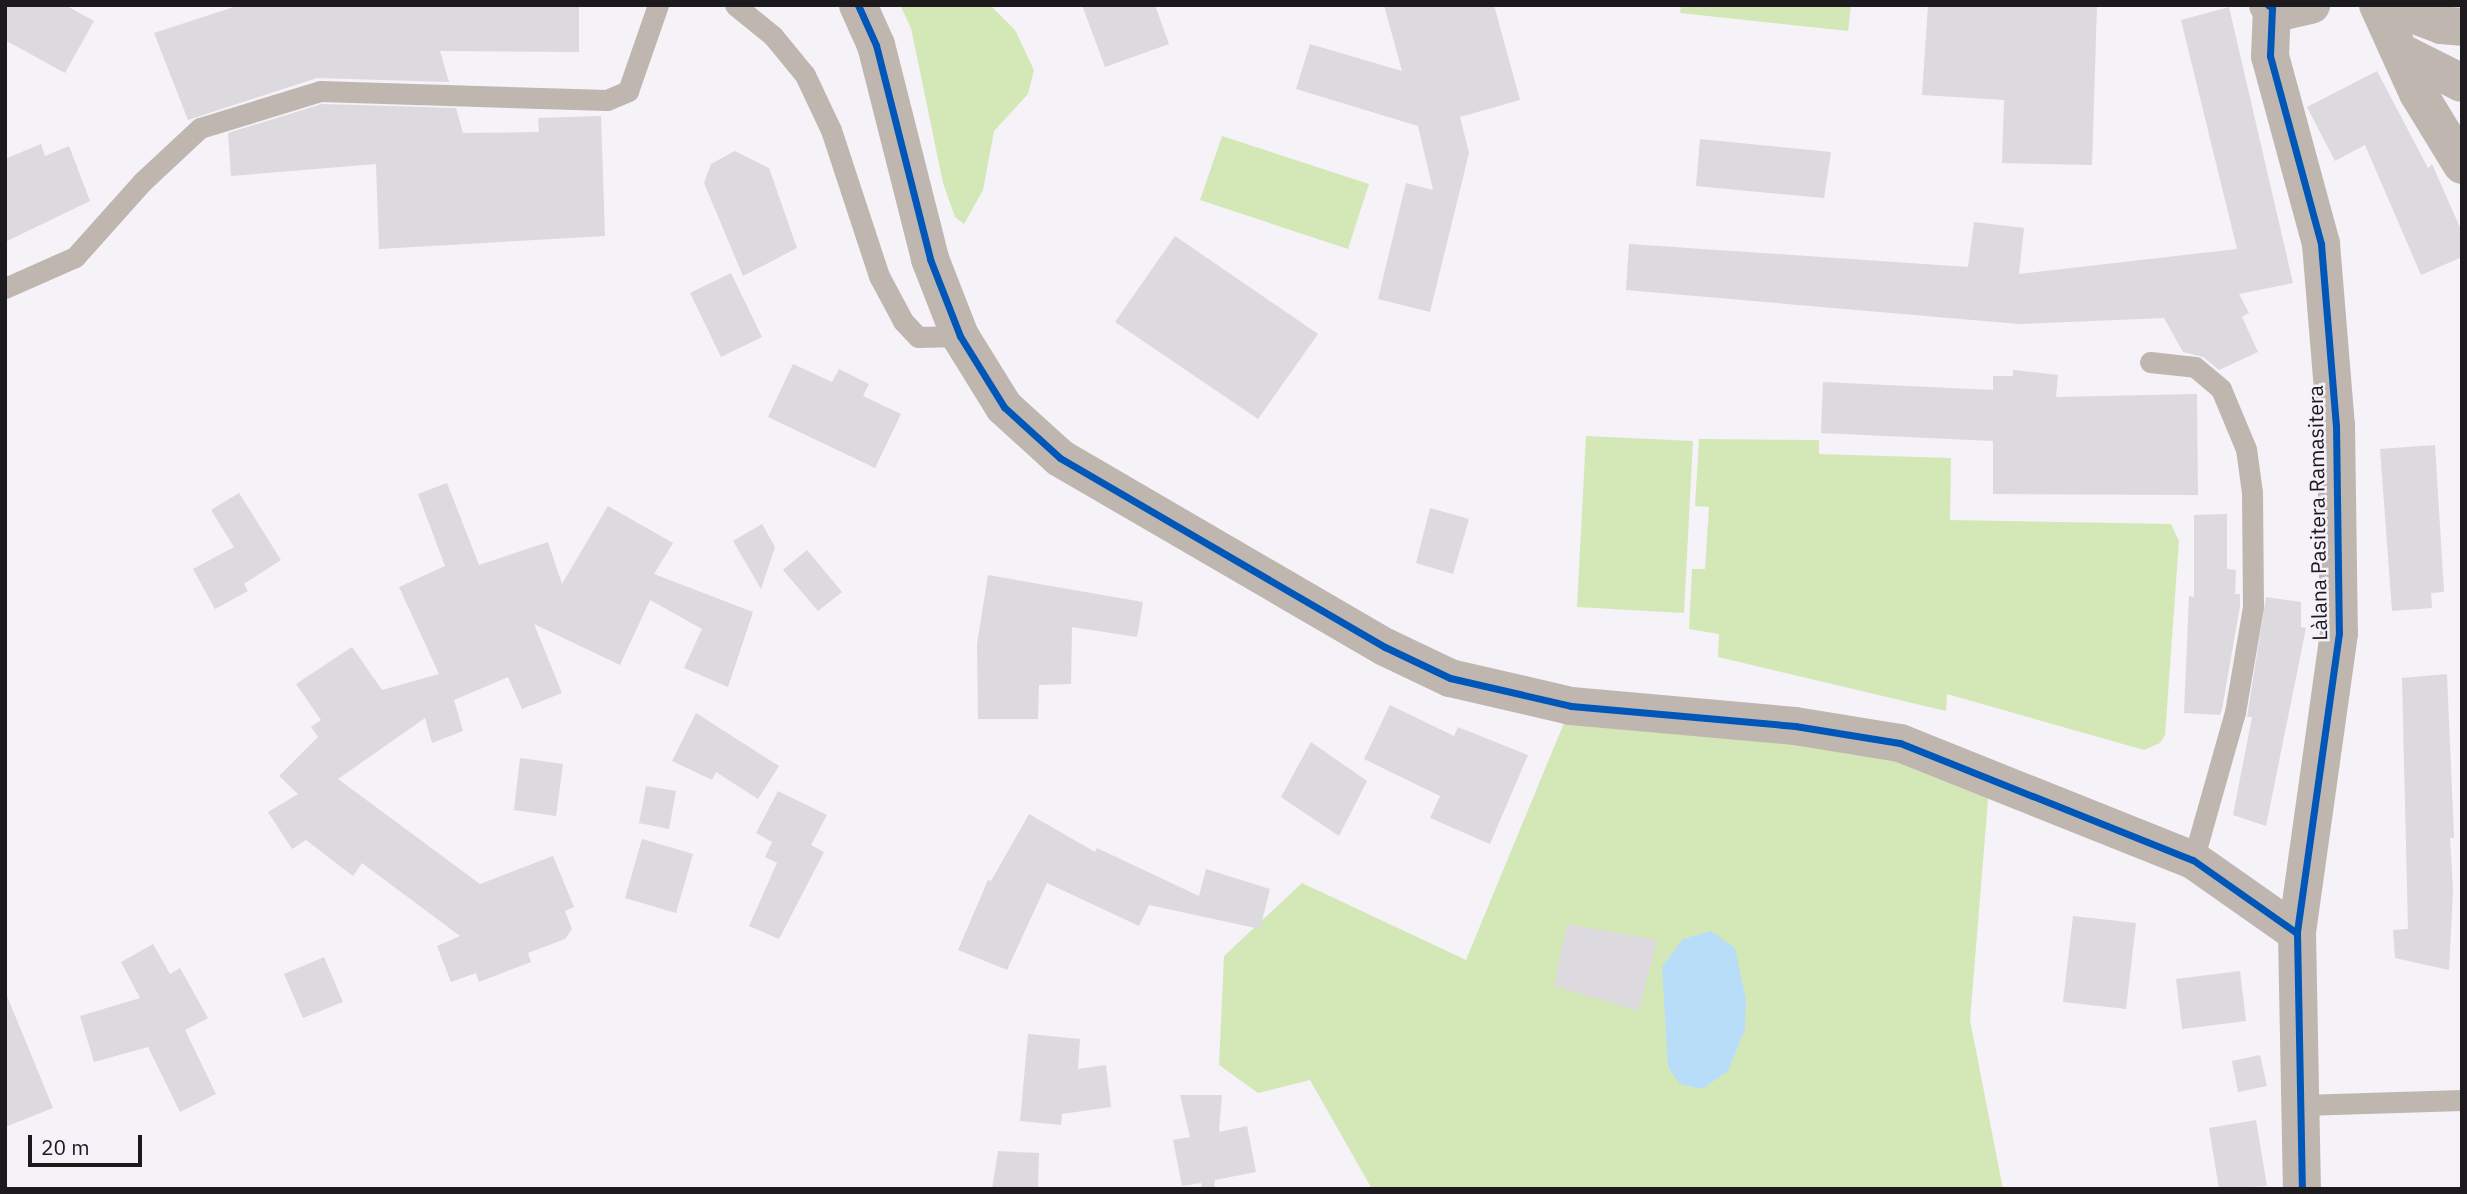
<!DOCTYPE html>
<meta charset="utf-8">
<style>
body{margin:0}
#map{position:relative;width:2467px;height:1194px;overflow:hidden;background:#f5f2f8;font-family:"IBM Plex Sans",sans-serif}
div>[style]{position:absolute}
.green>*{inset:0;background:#d4e8b7}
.water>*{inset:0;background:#b8ddf9}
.building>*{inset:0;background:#dcdade}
.service>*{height:21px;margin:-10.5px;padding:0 10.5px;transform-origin:10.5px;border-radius:10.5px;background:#bfb6b0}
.minor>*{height:38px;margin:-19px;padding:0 19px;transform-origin:19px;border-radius:19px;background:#bfb6b0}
.tertiary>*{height:38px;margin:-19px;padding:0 19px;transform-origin:19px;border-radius:19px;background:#bfb6b0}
.cycleway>*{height:7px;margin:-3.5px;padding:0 3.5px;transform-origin:3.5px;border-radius:3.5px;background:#0057b8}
span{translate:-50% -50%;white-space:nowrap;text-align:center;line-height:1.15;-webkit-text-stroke:5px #f5f0fa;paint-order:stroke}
.street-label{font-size:21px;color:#1c1a1d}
.frame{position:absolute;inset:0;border:7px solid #1c1a1d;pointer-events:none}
.scale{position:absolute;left:28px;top:1135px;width:114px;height:32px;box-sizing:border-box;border:4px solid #1c1a1d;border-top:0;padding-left:9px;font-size:21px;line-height:24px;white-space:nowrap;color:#1c1a1d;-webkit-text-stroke:5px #f5f0fa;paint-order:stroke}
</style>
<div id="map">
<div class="green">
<i style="clip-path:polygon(900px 5px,990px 5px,1015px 30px,1034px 70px,1028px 94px,994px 131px,983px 190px,964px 224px,955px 217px,943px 183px,911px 28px)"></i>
<i style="clip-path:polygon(1681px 5px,1851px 5px,1848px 31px,1680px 13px)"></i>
<i style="clip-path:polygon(1222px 136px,1369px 184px,1348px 249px,1200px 200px)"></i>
<i style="clip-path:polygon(1586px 436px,1693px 441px,1684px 613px,1577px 607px)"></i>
<i style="clip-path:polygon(1699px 439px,1819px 440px,1819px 454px,1951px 458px,1950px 520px,2171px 524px,2179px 541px,2165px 735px,2160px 743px,2144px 750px,1947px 694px,1946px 711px,1718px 657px,1719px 634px,1689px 629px,1692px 569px,1705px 569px,1709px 507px,1695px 506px)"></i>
<i style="clip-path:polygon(1571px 706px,1990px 776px,1970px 1020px,2003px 1189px,1372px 1189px,1310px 1080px,1258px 1093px,1219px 1065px,1224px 956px,1302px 883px,1466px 960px)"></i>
</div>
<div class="water">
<i style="clip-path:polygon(1711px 931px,1735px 948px,1746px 1000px,1745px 1029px,1728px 1071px,1702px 1089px,1680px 1084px,1668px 1067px,1662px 967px,1683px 939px)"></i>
</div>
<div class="building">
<i style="clip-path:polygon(5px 5px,65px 5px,94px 21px,65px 73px,5px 40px)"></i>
<i style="clip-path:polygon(240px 5px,579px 5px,579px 52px,440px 51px,449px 82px,317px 78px,188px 120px,154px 33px)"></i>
<i style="clip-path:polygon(1082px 5px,1155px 5px,1169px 44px,1105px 67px)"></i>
<i style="clip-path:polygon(1384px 5px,1494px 5px,1520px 100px,1460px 117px,1469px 153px,1430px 312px,1378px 299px,1406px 183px,1433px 190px,1418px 126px,1296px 89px,1310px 44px,1402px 71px)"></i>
<i style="clip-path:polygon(1928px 5px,2097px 5px,2092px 165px,2002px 163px,2004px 100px,1922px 95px)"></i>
<i style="clip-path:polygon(2229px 7px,2293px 283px,2239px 294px,2249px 313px,2242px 317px,2258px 352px,2219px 370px,2203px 357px,2183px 352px,2164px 318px,2019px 324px,1626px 290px,1629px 244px,1968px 267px,1974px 222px,2024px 228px,2019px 274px,2237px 249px,2181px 20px)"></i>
<i style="clip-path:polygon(2377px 71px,2428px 168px,2432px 164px,2462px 232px,2462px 257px,2421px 275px,2365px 145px,2335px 161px,2307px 107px)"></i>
<i style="clip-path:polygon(322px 104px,456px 108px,463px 133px,539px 132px,538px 118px,601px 116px,605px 236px,379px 249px,376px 164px,231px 176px,228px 133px)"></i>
<i style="clip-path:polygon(1700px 139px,1831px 152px,1824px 198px,1696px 186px)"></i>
<i style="clip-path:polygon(41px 144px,45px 156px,69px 146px,90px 201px,5px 242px,5px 159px)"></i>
<i style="clip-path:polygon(735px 151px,769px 168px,797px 248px,743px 276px,704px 183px,711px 164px)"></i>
<i style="clip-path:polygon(1175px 236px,1318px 334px,1258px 419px,1115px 322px)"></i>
<i style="clip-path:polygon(731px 273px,762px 337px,721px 357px,690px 293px)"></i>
<i style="clip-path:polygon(793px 364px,832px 382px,839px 369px,869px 384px,863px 396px,901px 414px,875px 468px,768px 417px)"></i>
<i style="clip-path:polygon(2013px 370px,2058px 375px,2056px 397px,2197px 394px,2198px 495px,1993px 494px,1993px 441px,1821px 433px,1823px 382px,1993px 390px,1993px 376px,2013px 376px)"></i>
<i style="clip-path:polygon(2435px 445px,2444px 592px,2431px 593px,2432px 608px,2392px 611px,2380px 449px)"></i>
<i style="clip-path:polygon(447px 483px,479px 565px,548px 542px,562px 584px,608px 506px,673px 543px,654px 574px,753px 612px,728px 687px,684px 668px,702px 629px,650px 600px,620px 665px,534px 624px,562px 693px,522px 709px,508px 677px,454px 700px,463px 731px,432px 743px,425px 718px,338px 779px,480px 884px,553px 856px,574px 907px,565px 911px,572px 929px,565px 939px,528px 953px,531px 962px,479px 982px,476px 973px,451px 982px,437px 946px,460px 936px,362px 863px,353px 876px,306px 840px,292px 849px,268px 812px,298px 794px,279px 776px,318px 737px,311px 727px,321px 720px,296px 684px,352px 647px,382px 690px,439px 674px,399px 587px,445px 566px,418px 494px)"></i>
<i style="clip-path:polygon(239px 493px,281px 560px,244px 584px,248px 591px,215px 609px,193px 569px,234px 547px,211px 510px)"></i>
<i style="clip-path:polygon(1430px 508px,1469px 519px,1453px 574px,1416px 563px)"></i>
<i style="clip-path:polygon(2227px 514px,2227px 569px,2236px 570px,2235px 594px,2240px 594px,2240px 606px,2222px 709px,2220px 715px,2184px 713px,2189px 596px,2194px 597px,2194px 515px)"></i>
<i style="clip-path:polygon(762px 524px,775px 547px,761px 589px,733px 541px)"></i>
<i style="clip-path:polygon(807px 550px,842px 592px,818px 611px,783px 570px)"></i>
<i style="clip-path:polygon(988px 575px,1143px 602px,1137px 637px,1072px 627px,1071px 684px,1039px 685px,1038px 719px,978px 719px,977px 644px)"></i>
<i style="clip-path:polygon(2266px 597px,2301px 602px,2301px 627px,2306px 628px,2266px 826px,2233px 815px,2252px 717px,2247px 717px)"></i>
<i style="clip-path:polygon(2447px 674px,2454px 838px,2450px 838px,2453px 890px,2449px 970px,2395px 958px,2393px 930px,2408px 929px,2402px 678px)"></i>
<i style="clip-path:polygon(1390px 705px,1454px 736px,1458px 727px,1528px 755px,1490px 844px,1430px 818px,1440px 796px,1364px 759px)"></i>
<i style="clip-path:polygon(696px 713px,779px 766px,758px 799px,716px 772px,712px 780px,672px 761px)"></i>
<i style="clip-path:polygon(1311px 742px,1367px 781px,1339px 836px,1281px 797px)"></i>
<i style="clip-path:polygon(520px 758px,563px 764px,556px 816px,514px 810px)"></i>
<i style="clip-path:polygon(646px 786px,676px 791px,669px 829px,639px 823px)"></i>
<i style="clip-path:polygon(778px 791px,827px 815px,811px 845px,824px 852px,779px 939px,749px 926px,777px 863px,765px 857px,772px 842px,756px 833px)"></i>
<i style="clip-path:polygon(1029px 814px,1095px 852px,1097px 848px,1199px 896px,1206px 869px,1270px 889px,1260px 929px,1149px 905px,1139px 926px,1047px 883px,1007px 970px,958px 950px,988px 880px,991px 881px)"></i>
<i style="clip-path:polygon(642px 839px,693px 854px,676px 913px,625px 898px)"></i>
<i style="clip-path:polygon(2073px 916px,2136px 923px,2126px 1009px,2063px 1002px)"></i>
<i style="clip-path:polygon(1567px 924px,1657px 940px,1639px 1011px,1554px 986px)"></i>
<i style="clip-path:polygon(153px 944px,170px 974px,180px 968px,208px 1018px,185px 1030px,216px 1094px,180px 1112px,148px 1047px,94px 1062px,80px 1016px,140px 998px,121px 962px)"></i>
<i style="clip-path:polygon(324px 957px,343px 1002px,303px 1018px,284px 974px)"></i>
<i style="clip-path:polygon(2240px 971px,2246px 1021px,2182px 1029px,2176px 979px)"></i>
<i style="clip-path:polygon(5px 991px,53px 1108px,5px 1127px)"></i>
<i style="clip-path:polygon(1028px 1034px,1080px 1039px,1078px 1069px,1106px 1065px,1111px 1107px,1062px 1114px,1061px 1125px,1020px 1121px)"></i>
<i style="clip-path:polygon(2260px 1055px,2267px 1086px,2238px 1092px,2232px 1061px)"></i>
<i style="clip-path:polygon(1180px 1095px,1222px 1095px,1219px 1132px,1247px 1126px,1256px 1172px,1215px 1180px,1214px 1189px,1202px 1189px,1201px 1183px,1182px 1186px,1173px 1140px,1190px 1137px)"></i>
<i style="clip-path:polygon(2256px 1120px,2267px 1186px,2219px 1189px,2209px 1128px)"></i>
<i style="clip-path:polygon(998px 1151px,1039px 1153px,1038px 1189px,992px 1189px)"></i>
</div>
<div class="service">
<i style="left:735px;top:5px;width:49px;rotate:39.2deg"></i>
<i style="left:773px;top:36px;width:50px;rotate:50.6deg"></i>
<i style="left:805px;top:75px;width:61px;rotate:64.7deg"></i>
<i style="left:831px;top:130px;width:154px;rotate:71.8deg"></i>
<i style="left:879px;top:276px;width:51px;rotate:61.9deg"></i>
<i style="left:903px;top:321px;width:22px;rotate:47deg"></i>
<i style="left:918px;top:337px;width:42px;rotate:-1.4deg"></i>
<i style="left:5px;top:288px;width:77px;rotate:-23.9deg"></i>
<i style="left:75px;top:257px;width:101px;rotate:-48.2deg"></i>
<i style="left:142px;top:182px;width:79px;rotate:-43deg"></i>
<i style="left:200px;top:128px;width:126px;rotate:-17.1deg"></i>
<i style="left:320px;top:91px;width:287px;rotate:1.8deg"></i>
<i style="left:607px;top:100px;width:23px;rotate:-23deg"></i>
<i style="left:628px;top:91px;width:91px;rotate:-70.8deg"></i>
<i style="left:2150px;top:362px;width:45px;rotate:6.3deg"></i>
<i style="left:2195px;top:367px;width:34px;rotate:40deg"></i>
<i style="left:2221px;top:389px;width:65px;rotate:67.4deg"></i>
<i style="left:2246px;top:449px;width:43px;rotate:82.1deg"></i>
<i style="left:2252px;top:492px;width:115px;rotate:89.5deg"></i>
<i style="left:2253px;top:607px;width:107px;rotate:99.7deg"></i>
<i style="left:2235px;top:712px;width:154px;rotate:105.8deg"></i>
<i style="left:2302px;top:1105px;width:160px;rotate:-1.8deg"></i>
</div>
<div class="minor">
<i style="left:2378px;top:5px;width:97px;rotate:65.6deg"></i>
<i style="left:2418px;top:93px;width:84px;rotate:58.6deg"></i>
<i style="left:2389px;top:5px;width:56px;rotate:21deg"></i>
<i style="left:2441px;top:25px;width:21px;rotate:5deg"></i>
<i style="left:2400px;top:52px;width:69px;rotate:26.6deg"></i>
</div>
<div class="tertiary">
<i style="left:858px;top:5px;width:44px;rotate:65.8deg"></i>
<i style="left:876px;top:45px;width:221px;rotate:75.8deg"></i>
<i style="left:930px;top:259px;width:83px;rotate:68.7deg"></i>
<i style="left:960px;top:336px;width:84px;rotate:58.2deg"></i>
<i style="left:1004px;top:407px;width:76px;rotate:42.3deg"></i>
<i style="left:1060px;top:458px;width:376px;rotate:30.2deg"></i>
<i style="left:1385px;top:647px;width:72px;rotate:25.5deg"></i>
<i style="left:1450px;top:678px;width:124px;rotate:13deg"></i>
<i style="left:1571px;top:706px;width:225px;rotate:5.1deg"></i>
<i style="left:1795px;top:726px;width:106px;rotate:9.2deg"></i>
<i style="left:1900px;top:743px;width:315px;rotate:21.8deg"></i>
<i style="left:2193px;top:860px;width:127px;rotate:35.1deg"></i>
<i style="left:2268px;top:5px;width:17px;rotate:21deg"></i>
<i style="left:2284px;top:11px;width:28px;rotate:-13deg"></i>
<i style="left:2272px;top:8px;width:48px;rotate:92.4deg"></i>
<i style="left:2270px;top:56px;width:195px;rotate:74.8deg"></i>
<i style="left:2321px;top:244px;width:182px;rotate:85.3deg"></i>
<i style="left:2336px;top:425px;width:208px;rotate:89.2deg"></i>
<i style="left:2339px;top:633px;width:303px;rotate:98deg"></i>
<i style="left:2297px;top:933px;width:256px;rotate:88.9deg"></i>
</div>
<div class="cycleway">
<i style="left:858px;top:5px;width:44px;rotate:65.8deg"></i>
<i style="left:876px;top:45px;width:221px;rotate:75.8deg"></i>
<i style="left:930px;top:259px;width:83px;rotate:68.7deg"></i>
<i style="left:960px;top:336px;width:84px;rotate:58.2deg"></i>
<i style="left:1004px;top:407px;width:76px;rotate:42.3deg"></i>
<i style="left:1060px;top:458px;width:376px;rotate:30.2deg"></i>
<i style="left:1385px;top:647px;width:72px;rotate:25.5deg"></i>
<i style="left:1450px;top:678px;width:124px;rotate:13deg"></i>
<i style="left:1571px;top:706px;width:225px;rotate:5.1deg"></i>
<i style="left:1795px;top:726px;width:106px;rotate:9.2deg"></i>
<i style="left:1900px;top:743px;width:315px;rotate:21.8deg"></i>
<i style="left:2193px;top:860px;width:127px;rotate:35.1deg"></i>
<i style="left:2268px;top:5px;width:5px;rotate:37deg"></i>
<i style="left:2272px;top:8px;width:48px;rotate:92.4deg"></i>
<i style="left:2270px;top:56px;width:195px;rotate:74.8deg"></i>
<i style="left:2321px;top:244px;width:182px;rotate:85.3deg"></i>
<i style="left:2336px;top:425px;width:208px;rotate:89.2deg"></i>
<i style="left:2339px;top:633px;width:303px;rotate:98deg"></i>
<i style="left:2297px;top:933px;width:256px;rotate:88.9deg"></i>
</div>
<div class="street-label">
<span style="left:2317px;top:513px;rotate:-91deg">Làlana Pasitera Ramasitera</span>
</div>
<div class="frame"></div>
<div class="scale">20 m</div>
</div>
